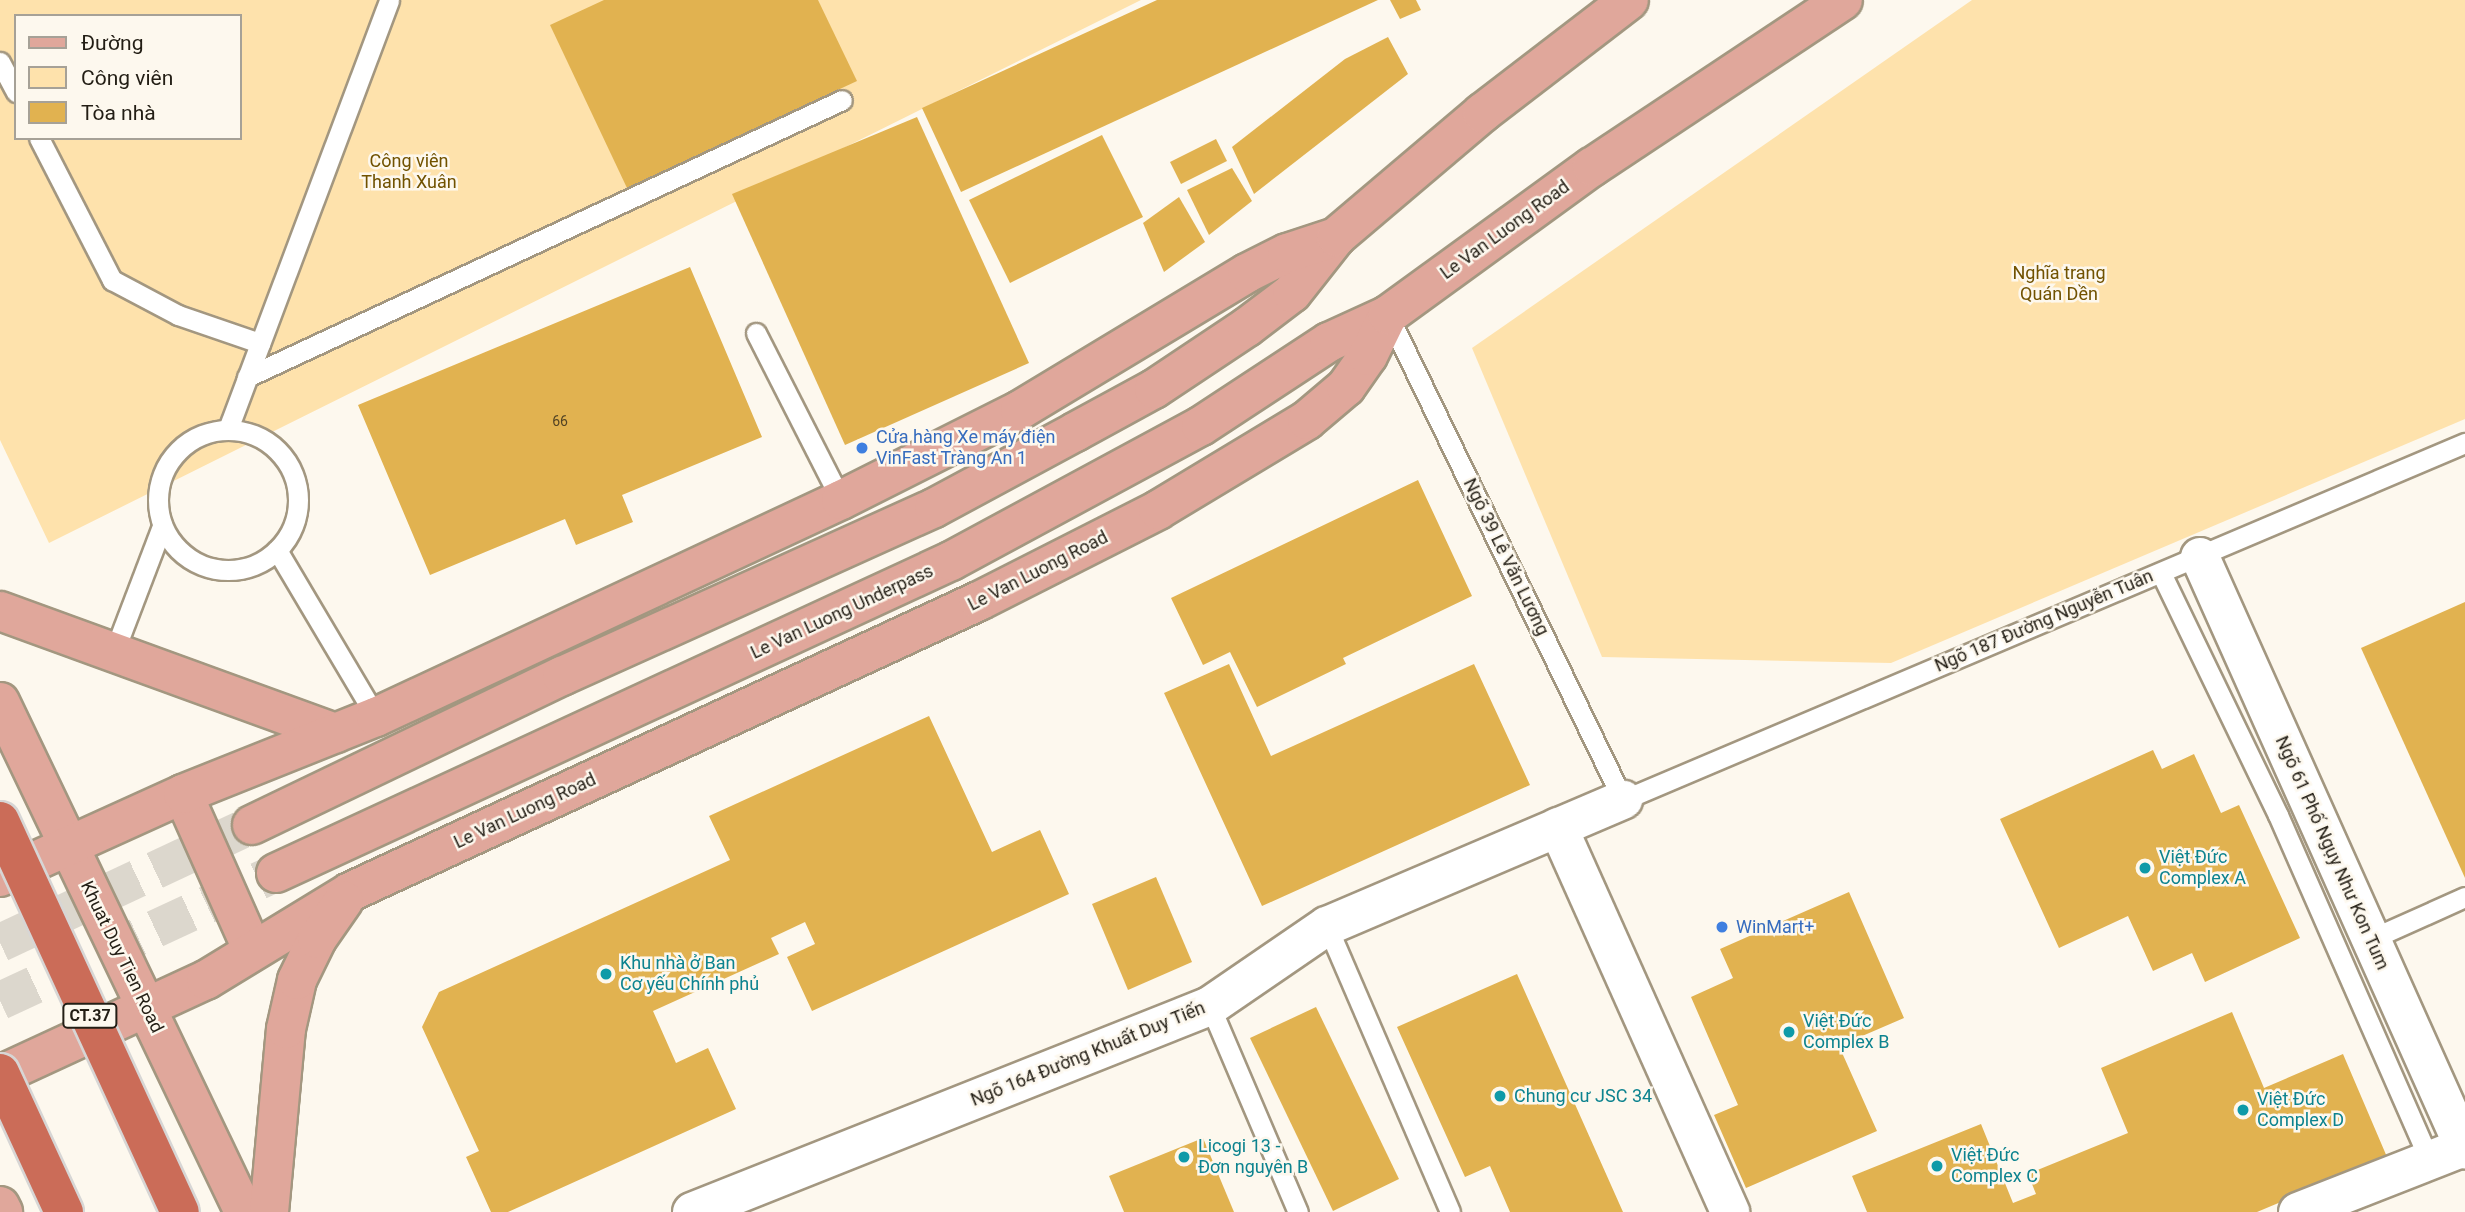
<!DOCTYPE html>
<meta charset="utf-8">
<style>
body{margin:0}
#map{position:relative;width:2465px;height:1212px;overflow:hidden;background:#fdf8ee;font-family:Roboto,sans-serif}
div>[style]{position:absolute}
.green>*{inset:0;background:#fee2ac}
.building>*{inset:0;background:#e1b250}
.primary-tunnel>*{height:38px;margin-top:-19px;transform-origin:0;background:repeating-linear-gradient(90deg,#dcd7cd 0 38px,transparent 0 57px)}
.roads{filter:drop-shadow(2px 0 #a39780) drop-shadow(-2px 0 #a39780) drop-shadow(0 2px #a39780) drop-shadow(0 -2px #a39780)}
.lane>*{height:19px;margin:-9.5px;padding:0 9.5px;transform-origin:9.5px;border-radius:9.5px;background:#fff}
.lane>.ring{margin:-9.5px;padding:0;box-sizing:content-box;background:none;border:19px solid #fff;border-radius:50%}
.street>*{height:38px;margin:-19px;padding:0 19px;transform-origin:19px;border-radius:19px;background:#fff}
.primary>*{height:38px;margin:-19px;padding:0 19px;transform-origin:19px;border-radius:19px;background:#e0a79b}
.bridges{filter:drop-shadow(2px 0 #d7d6d5) drop-shadow(-2px 0 #d7d6d5) drop-shadow(0 2px #d7d6d5) drop-shadow(0 -2px #d7d6d5)}
.highway-bridge>*{height:38px;margin:-19px;padding:0 19px;transform-origin:19px;border-radius:19px;background:#cb6c58}
.dots>*{width:19px;height:19px;translate:-50% -50%;box-sizing:border-box;border:4px solid #fdf8ee;border-radius:50%}
span{translate:-50% -50%;white-space:nowrap;text-align:center;line-height:1.15;-webkit-text-stroke:5px #fdf8ee;paint-order:stroke}
.number-label{font-size:14px;color:#524324}
.number-label span{-webkit-text-stroke-width:0}
.shield-label span{padding:2px 5px;background:#fdf8ee;border:2px solid;border-radius:5px;-webkit-text-stroke-width:0}
.shield-label{font-size:16px;color:#231e15;font-weight:700}
.park-label{font-size:18px;color:#715200}
.street-label{font-size:18px;color:#231e15}
.shop-label{font-size:18px;color:#366cbe}
.left{translate:0 -50%;text-align:left}
.culture-label{font-size:18px;color:#0d838f}
.legend{position:absolute;left:14px;top:14px;width:228px;height:126px;box-sizing:border-box;background:#fdf8ee;border:2px solid #a6a197;margin:0;padding:9px 12px;list-style:none;font-size:21px;color:#231e15}
.legend li{display:flex;align-items:center;gap:14px;height:35px}
.legend b{width:35px;border:2px solid #a6a197}
</style>
<div id="map">
<div class="green">
<i style="clip-path:polygon(evenodd,0 0,1141px 0,49px 543px,0 440px,0 0,16px 16px,240px 16px,240px 138px,16px 138px,16px 16px)"></i>
<i style="clip-path:polygon(1972px 0,2465px 0,2465px 419px,1891px 663px,1602px 657px,1472px 348px)"></i>
</div>
<div class="building">
<i style="clip-path:polygon(604px 0,818px 0,857px 81px,627px 188px,550px 25px)"></i>
<i style="clip-path:polygon(1157px 0,1378px 0,961px 192px,922px 108px)"></i>
<i style="clip-path:polygon(1390px 0,1416px 0,1421px 10px,1400px 19px)"></i>
<i style="clip-path:polygon(1388px 37px,1408px 74px,1254px 194px,1232px 147px,1345px 59px)"></i>
<i style="clip-path:polygon(917px 117px,1029px 363px,845px 445px,732px 194px)"></i>
<i style="clip-path:polygon(1102px 135px,1143px 217px,1010px 283px,969px 200px)"></i>
<i style="clip-path:polygon(1216px 139px,1227px 161px,1181px 184px,1170px 162px)"></i>
<i style="clip-path:polygon(1232px 168px,1252px 201px,1209px 235px,1187px 190px)"></i>
<i style="clip-path:polygon(1179px 197px,1205px 242px,1164px 272px,1143px 223px)"></i>
<i style="clip-path:polygon(690px 267px,762px 437px,622px 495px,633px 522px,576px 545px,565px 519px,430px 575px,358px 405px)"></i>
<i style="clip-path:polygon(1418px 480px,1472px 596px,1343px 658px,1346px 664px,1257px 707px,1230px 652px,1203px 665px,1171px 598px)"></i>
<i style="clip-path:polygon(2465px 602px,2465px 878px,2361px 648px)"></i>
<i style="clip-path:polygon(1229px 664px,1271px 756px,1474px 664px,1530px 785px,1262px 906px,1164px 693px)"></i>
<i style="clip-path:polygon(929px 716px,992px 852px,1040px 830px,1069px 894px,812px 1011px,787px 957px,815px 944px,805px 922px,771px 938px,779px 954px,653px 1011px,676px 1063px,708px 1048px,736px 1109px,508px 1212px,491px 1212px,466px 1157px,479px 1151px,422px 1027px,439px 992px,730px 860px,709px 816px)"></i>
<i style="clip-path:polygon(2153px 750px,2162px 769px,2194px 754px,2221px 813px,2239px 805px,2300px 938px,2205px 982px,2192px 953px,2153px 971px,2128px 916px,2059px 948px,2000px 819px)"></i>
<i style="clip-path:polygon(1156px 877px,1192px 962px,1128px 990px,1092px 904px)"></i>
<i style="clip-path:polygon(1849px 892px,1904px 1018px,1839px 1046px,1877px 1131px,1746px 1188px,1714px 1115px,1738px 1105px,1691px 997px,1733px 978px,1720px 949px)"></i>
<i style="clip-path:polygon(1517px 974px,1623px 1212px,1510px 1212px,1490px 1166px,1465px 1177px,1397px 1027px)"></i>
<i style="clip-path:polygon(1316px 1007px,1399px 1179px,1333px 1211px,1250px 1038px)"></i>
<i style="clip-path:polygon(2232px 1012px,2264px 1088px,2343px 1054px,2387px 1157px,2257px 1212px,1867px 1212px,1852px 1176px,1981px 1124px,2013px 1203px,2036px 1194px,2028px 1174px,2128px 1133px,2101px 1068px)"></i>
<i style="clip-path:polygon(1203px 1138px,1234px 1212px,1124px 1212px,1109px 1176px)"></i>
</div>
<div class="primary-tunnel">
<i style="left:0;top:943px;width:278px;rotate:-25.1deg"></i>
<i style="left:0;top:1001px;width:304px;rotate:-24.9deg"></i>
</div>
<div class="roads">
<div class="lane">
<i style="left:0;top:62px;width:34px;rotate:62deg"></i>
<i style="left:39px;top:138px;width:160px;rotate:62.8deg"></i>
<i style="left:112px;top:280px;width:75px;rotate:27.9deg"></i>
<i style="left:178px;top:315px;width:87px;rotate:18.9deg"></i>
<i style="left:1388px;top:315px;width:539px;rotate:64.15deg"></i>
<i style="left:1623px;top:800px;width:915px;rotate:-22.98deg"></i>
<i style="left:756px;top:333px;width:187px;rotate:63deg"></i>
<i style="left:247px;top:377px;width:656px;rotate:-24.96deg"></i>
<i style="left:228px;top:429px;width:458px;rotate:-69.4deg"></i>
<i class="ring" style="left:158px;top:430px;width:121px;height:121px"></i>
<i style="left:277px;top:550px;width:194px;rotate:59.3deg"></i>
<i style="left:2161px;top:573px;width:269px;rotate:64.2deg"></i>
<i style="left:2278px;top:815px;width:378px;rotate:66.3deg"></i>
<i style="left:114px;top:652px;width:135px;rotate:-69.1deg"></i>
<i style="left:1327px;top:926px;width:311px;rotate:66.7deg"></i>
<i style="left:2371px;top:939px;width:103px;rotate:-24.1deg"></i>
<i style="left:1210px;top:1006px;width:224px;rotate:66.9deg"></i>
</div>
<div class="street">
<i style="left:2200px;top:557px;width:649px;rotate:65.89deg"></i>
<i style="left:1558px;top:827px;width:422px;rotate:65.9deg"></i>
<i style="left:692px;top:1212px;width:557px;rotate:-21.69deg"></i>
<i style="left:1210px;top:1006px;width:142px;rotate:-34.4deg"></i>
<i style="left:1327px;top:926px;width:322px;rotate:-23.1deg"></i>
<i style="left:2298px;top:1212px;width:178px;rotate:-21.4deg"></i>
</div>
<div class="primary">
<i style="left:0;top:611px;width:357px;rotate:20deg"></i>
<i style="left:0;top:702px;width:565px;rotate:64.43deg"></i>
<i style="left:183px;top:794px;width:170px;rotate:66deg"></i>
<i style="left:252px;top:825px;width:344px;rotate:-25.7deg"></i>
<i style="left:562px;top:676px;width:408px;rotate:-24.3deg"></i>
<i style="left:934px;top:508px;width:160px;rotate:-28.3deg"></i>
<i style="left:1075px;top:432px;width:90px;rotate:-28.6deg"></i>
<i style="left:1154px;top:389px;width:112px;rotate:-33.7deg"></i>
<i style="left:1247px;top:327px;width:56px;rotate:-37.1deg"></i>
<i style="left:1292px;top:293px;width:71px;rotate:-51.8deg"></i>
<i style="left:276px;top:873px;width:744px;rotate:-24.81deg"></i>
<i style="left:951px;top:561px;width:284px;rotate:-28.4deg"></i>
<i style="left:1201px;top:426px;width:153px;rotate:-33.3deg"></i>
<i style="left:1329px;top:342px;width:65px;rotate:-24.6deg"></i>
<i style="left:0;top:877px;width:201px;rotate:-24.4deg"></i>
<i style="left:183px;top:794px;width:208px;rotate:-21.8deg"></i>
<i style="left:376px;top:717px;width:513px;rotate:-25.02deg"></i>
<i style="left:841px;top:500px;width:200px;rotate:-26.7deg"></i>
<i style="left:1020px;top:410px;width:265px;rotate:-31.1deg"></i>
<i style="left:1247px;top:273px;width:45px;rotate:-26.6deg"></i>
<i style="left:1287px;top:253px;width:52px;rotate:-18.1deg"></i>
<i style="left:1336px;top:237px;width:192px;rotate:-40.3deg"></i>
<i style="left:1482px;top:113px;width:185px;rotate:-37.5deg"></i>
<i style="left:0;top:1075px;width:227px;rotate:-24.8deg"></i>
<i style="left:206px;top:980px;width:169px;rotate:-31.4deg"></i>
<i style="left:350px;top:892px;width:693px;rotate:-24.83deg"></i>
<i style="left:979px;top:601px;width:201px;rotate:-26.9deg"></i>
<i style="left:1158px;top:510px;width:174px;rotate:-31.1deg"></i>
<i style="left:1307px;top:420px;width:51px;rotate:-40.2deg"></i>
<i style="left:1346px;top:387px;width:38px;rotate:-55deg"></i>
<i style="left:1368px;top:356px;width:46px;rotate:-64deg"></i>
<i style="left:1388px;top:315px;width:252px;rotate:-36deg"></i>
<i style="left:1592px;top:167px;width:301px;rotate:-33.6deg"></i>
<i style="left:0;top:1206px;width:7px;rotate:63deg"></i>
<i style="left:269px;top:1212px;width:184px;rotate:-84.7deg"></i>
<i style="left:286px;top:1029px;width:50px;rotate:-77.3deg"></i>
<i style="left:297px;top:980px;width:46px;rotate:-64deg"></i>
<i style="left:317px;top:939px;width:47px;rotate:-55.3deg"></i>
</div>
</div>
<div class="bridges">
<div class="highway-bridge">
<i style="left:0;top:821px;width:430px;rotate:65.3deg"></i>
<i style="left:0;top:1073px;width:153px;rotate:65.3deg"></i>
</div>
</div>
<div class="dots">
<i style="left:862px;top:448px;background:#3f7fe0"></i>
<i style="left:2145px;top:868px;background:#0f9aa8"></i>
<i style="left:1722px;top:927px;background:#3f7fe0"></i>
<i style="left:606px;top:974px;background:#0f9aa8"></i>
<i style="left:1789px;top:1032px;background:#0f9aa8"></i>
<i style="left:1500px;top:1096px;background:#0f9aa8"></i>
<i style="left:2243px;top:1110px;background:#0f9aa8"></i>
<i style="left:1184px;top:1157px;background:#0f9aa8"></i>
<i style="left:1937px;top:1166px;background:#0f9aa8"></i>
</div>
<div class="number-label">
<span style="left:560px;top:421px">66</span>
</div>
<div class="shield-label">
<span style="left:90px;top:1016px">CT.37</span>
</div>
<div class="park-label">
<span style="left:409px;top:172px">Công viên<br>Thanh Xuân</span>
<span style="left:2059px;top:284px">Nghĩa trang<br>Quán Dền</span>
</div>
<div class="street-label">
<span style="left:1505px;top:230px;rotate:-36deg">Le Van Luong Road</span>
<span style="left:1506px;top:557px;rotate:64deg">Ngõ 39 Lê Văn Lương</span>
<span style="left:1038px;top:571px;rotate:-27deg">Le Van Luong Road</span>
<span style="left:842px;top:612px;rotate:-25deg">Le Van Luong Underpass</span>
<span style="left:2044px;top:621px;rotate:-23deg">Ngõ 187 Đường Nguyễn Tuân</span>
<span style="left:525px;top:811px;rotate:-25deg">Le Van Luong Road</span>
<span style="left:2332px;top:853px;rotate:66deg">Ngõ 61 Phố Ngụy Như Kon Tum</span>
<span style="left:122px;top:957px;rotate:64deg">Khuat Duy Tien Road</span>
<span style="left:1088px;top:1054px;rotate:-22deg">Ngõ 164 Đường Khuất Duy Tiến</span>
</div>
<div class="shop-label">
<span class="left" style="left:876px;top:448px">Cửa hàng Xe máy điện<br>VinFast Tràng An 1</span>
<span class="left" style="left:1736px;top:927px">WinMart+</span>
</div>
<div class="culture-label">
<span class="left" style="left:2159px;top:868px">Việt Đức<br>Complex A</span>
<span class="left" style="left:620px;top:974px">Khu nhà ở Ban<br>Cơ yếu Chính phủ</span>
<span class="left" style="left:1803px;top:1032px">Việt Đức<br>Complex B</span>
<span class="left" style="left:1514px;top:1096px">Chung cư JSC 34</span>
<span class="left" style="left:2257px;top:1110px">Việt Đức<br>Complex D</span>
<span class="left" style="left:1198px;top:1157px">Licogi 13 -<br>Đơn nguyên B</span>
<span class="left" style="left:1951px;top:1166px">Việt Đức<br>Complex C</span>
</div>
<ul class="legend">
<li><b style="height:9px;background:#e0a79b"></b>Đường</li>
<li><b style="height:19px;background:#fee2ac"></b>Công viên</li>
<li><b style="height:19px;background:#e1b250"></b>Tòa nhà</li>
</ul>
</div>
